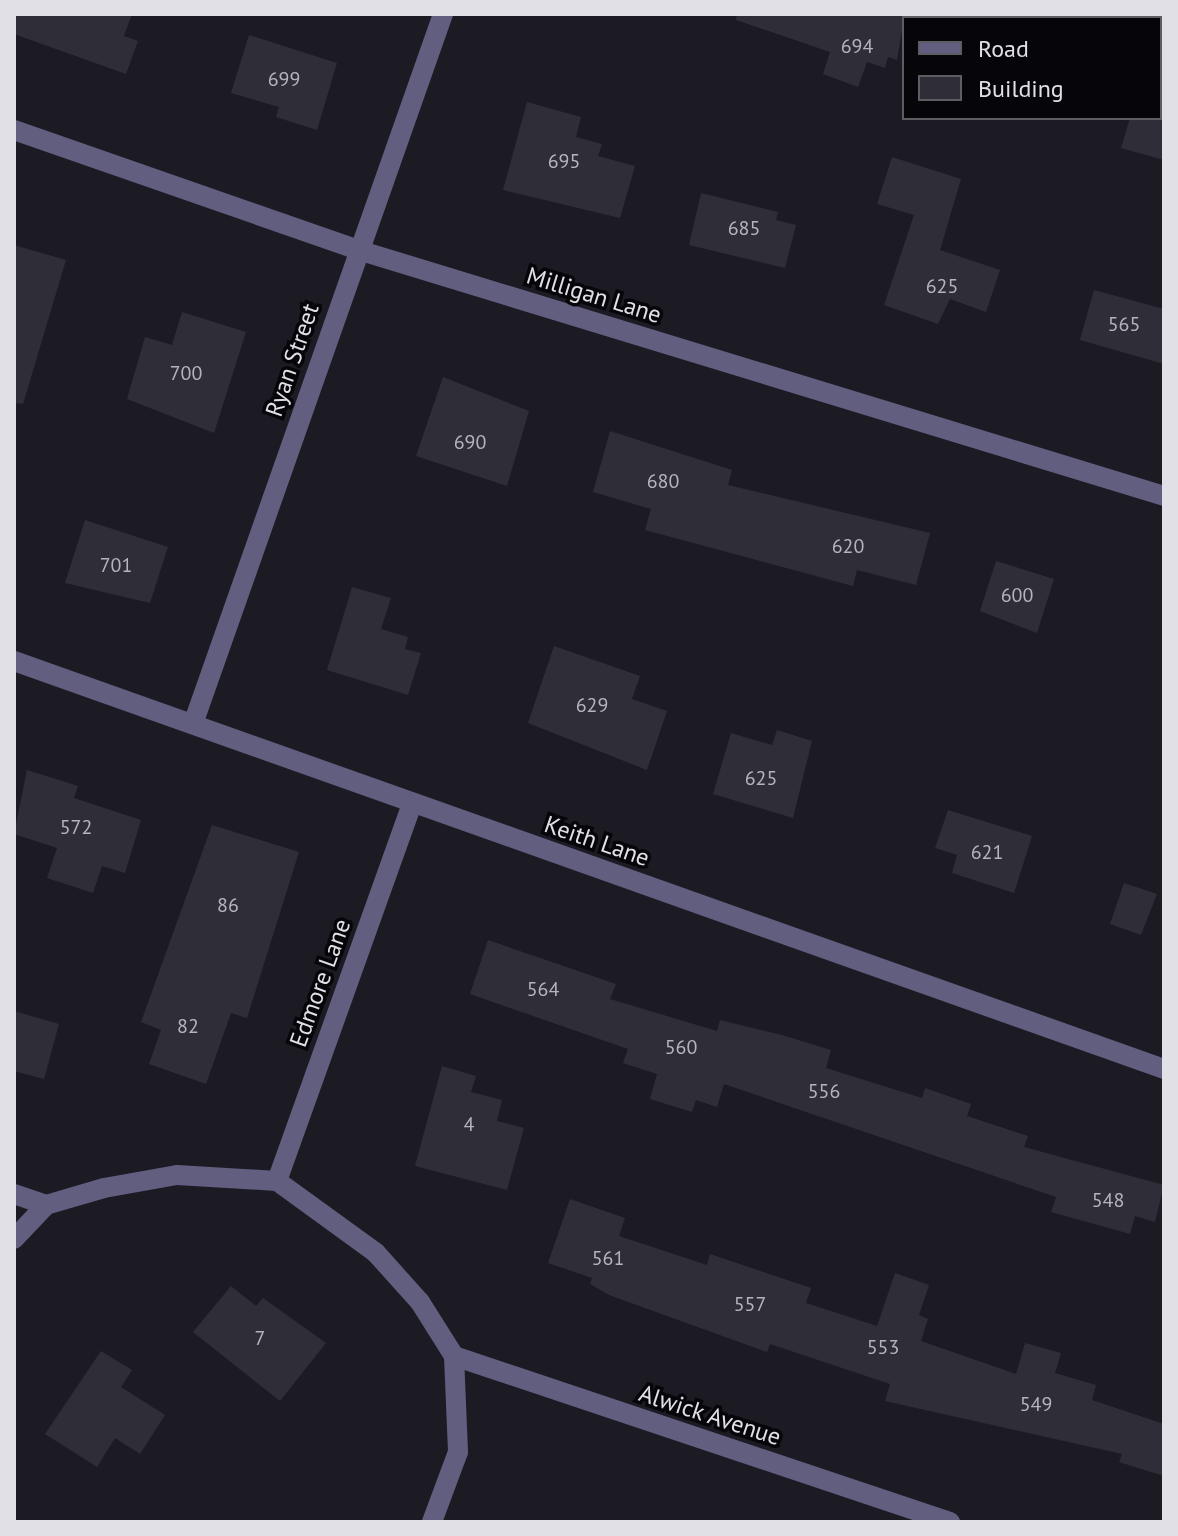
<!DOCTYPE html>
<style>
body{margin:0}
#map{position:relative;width:1178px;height:1536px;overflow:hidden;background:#1c1b24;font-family:"PT Sans",sans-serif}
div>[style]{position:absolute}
.building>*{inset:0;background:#2f2e38}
.minor>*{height:20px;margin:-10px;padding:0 10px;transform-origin:10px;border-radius:10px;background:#625e80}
span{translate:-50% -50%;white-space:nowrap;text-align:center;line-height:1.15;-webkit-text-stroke:7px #06060a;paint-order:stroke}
.number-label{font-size:20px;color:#b4b4ba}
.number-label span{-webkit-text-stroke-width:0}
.street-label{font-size:24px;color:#e0e0e6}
.frame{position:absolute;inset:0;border:16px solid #e0e0e6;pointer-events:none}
.legend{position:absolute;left:902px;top:16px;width:260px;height:104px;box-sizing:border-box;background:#06060a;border:2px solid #5d5d62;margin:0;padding:10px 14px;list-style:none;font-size:24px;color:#e0e0e6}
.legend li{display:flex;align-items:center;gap:16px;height:40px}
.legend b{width:40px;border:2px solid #5d5d62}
</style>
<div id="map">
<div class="building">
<i style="clip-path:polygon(14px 14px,132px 14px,124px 36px,138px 41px,126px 74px,14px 34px)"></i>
<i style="clip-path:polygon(737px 14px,913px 14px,904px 18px,897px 60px,888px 57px,885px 68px,867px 62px,858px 87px,823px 74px,830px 52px,736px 20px)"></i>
<i style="clip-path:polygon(249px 35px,337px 63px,317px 130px,276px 117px,279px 107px,231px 93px)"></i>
<i style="clip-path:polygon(527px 102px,581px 117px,576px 137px,602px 144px,598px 156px,635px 166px,620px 218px,503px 190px)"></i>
<i style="clip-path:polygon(1130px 118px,1164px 118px,1164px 160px,1121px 148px)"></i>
<i style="clip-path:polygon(892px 157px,961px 179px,940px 250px,1000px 270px,986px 312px,950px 299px,938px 324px,884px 305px,914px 215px,877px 204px)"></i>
<i style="clip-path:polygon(701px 193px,778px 212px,776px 220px,796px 225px,785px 268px,689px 245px)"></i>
<i style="clip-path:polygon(14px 245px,66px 260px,23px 404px,14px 403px)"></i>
<i style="clip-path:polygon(1094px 290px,1164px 309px,1164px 364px,1080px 340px)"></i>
<i style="clip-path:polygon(182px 312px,246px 332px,214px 433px,127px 399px,145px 337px,172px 345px)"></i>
<i style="clip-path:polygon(443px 377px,529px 411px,507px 486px,416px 456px)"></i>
<i style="clip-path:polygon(610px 431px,732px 470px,728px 485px,930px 533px,916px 585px,857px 570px,853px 586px,645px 530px,651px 509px,593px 492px)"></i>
<i style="clip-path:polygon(85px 520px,168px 547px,150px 603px,65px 583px)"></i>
<i style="clip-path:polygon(996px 561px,1054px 579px,1037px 633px,980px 611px)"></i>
<i style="clip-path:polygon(352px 587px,391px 598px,381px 629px,408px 637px,405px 649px,421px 653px,408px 695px,327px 670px)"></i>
<i style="clip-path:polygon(554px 646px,640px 676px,632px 699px,667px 711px,647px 770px,528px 723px)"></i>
<i style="clip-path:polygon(777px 730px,812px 741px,793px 818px,713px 794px,731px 733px,772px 745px)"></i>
<i style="clip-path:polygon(27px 770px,78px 786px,74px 798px,141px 820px,125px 873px,102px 866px,93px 893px,47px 878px,57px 848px,14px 834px)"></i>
<i style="clip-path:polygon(948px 810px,1032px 836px,1014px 893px,952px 873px,957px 855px,935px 848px)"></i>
<i style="clip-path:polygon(212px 825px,299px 852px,247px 1018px,231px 1013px,206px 1084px,149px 1064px,161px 1030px,141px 1022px)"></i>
<i style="clip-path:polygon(1124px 883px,1157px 894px,1141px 935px,1110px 924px)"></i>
<i style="clip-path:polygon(488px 940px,616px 984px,610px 999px,717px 1031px,720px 1020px,782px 1035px,831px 1050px,826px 1068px,922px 1098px,925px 1088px,971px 1104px,967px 1116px,1028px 1136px,1024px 1147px,1164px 1185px,1155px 1222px,1135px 1216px,1130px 1234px,1051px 1212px,1056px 1197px,724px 1084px,717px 1107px,696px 1100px,692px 1112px,650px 1099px,657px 1074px,623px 1063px,628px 1049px,470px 994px)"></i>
<i style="clip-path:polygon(14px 1011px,59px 1024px,44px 1079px,14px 1071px)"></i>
<i style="clip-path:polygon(442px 1066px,476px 1076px,471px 1092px,502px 1100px,497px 1121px,524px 1128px,507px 1190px,415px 1166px)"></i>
<i style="clip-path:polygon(570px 1199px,625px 1218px,619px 1236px,707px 1265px,710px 1254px,811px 1288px,806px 1303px,877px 1326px,895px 1273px,929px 1285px,919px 1315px,928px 1319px,921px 1341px,1016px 1374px,1025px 1343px,1061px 1353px,1055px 1373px,1096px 1385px,1092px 1400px,1164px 1424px,1164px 1476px,1119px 1462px,1122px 1454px,885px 1401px,890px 1384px,770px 1344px,767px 1352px,609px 1295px,590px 1284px,592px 1278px,548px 1263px)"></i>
<i style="clip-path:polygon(231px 1286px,256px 1306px,263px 1298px,326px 1343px,280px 1401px,193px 1332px)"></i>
<i style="clip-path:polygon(101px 1351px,132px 1370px,121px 1387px,165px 1415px,140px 1454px,115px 1438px,97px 1467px,45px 1434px)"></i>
</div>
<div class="minor">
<i style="left:14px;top:130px;width:364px;rotate:19.2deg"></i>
<i style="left:358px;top:250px;width:843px;rotate:16.97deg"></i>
<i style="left:14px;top:661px;width:1220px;rotate:19.53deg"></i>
<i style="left:193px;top:724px;width:753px;rotate:-70.6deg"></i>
<i style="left:277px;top:1181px;width:122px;rotate:36deg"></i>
<i style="left:376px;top:1253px;width:66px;rotate:48.1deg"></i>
<i style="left:420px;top:1302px;width:64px;rotate:57.8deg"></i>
<i style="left:454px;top:1356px;width:96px;rotate:87.6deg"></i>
<i style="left:458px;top:1452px;width:75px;rotate:110.4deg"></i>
<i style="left:277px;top:1181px;width:401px;rotate:-70.3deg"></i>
<i style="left:14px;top:1194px;width:34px;rotate:19deg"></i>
<i style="left:14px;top:1239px;width:47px;rotate:-46.7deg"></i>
<i style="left:46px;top:1205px;width:60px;rotate:-16.3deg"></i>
<i style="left:104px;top:1188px;width:74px;rotate:-10.1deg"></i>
<i style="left:177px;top:1175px;width:100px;rotate:3.4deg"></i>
<i style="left:454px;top:1356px;width:523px;rotate:18.5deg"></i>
</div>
<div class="number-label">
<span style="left:857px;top:46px">694</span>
<span style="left:284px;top:79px">699</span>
<span style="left:564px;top:161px">695</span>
<span style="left:744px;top:228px">685</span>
<span style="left:942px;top:286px">625</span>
<span style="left:1124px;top:324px">565</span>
<span style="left:186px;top:373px">700</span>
<span style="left:470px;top:442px">690</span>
<span style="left:663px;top:481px">680</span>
<span style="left:848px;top:546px">620</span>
<span style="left:116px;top:565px">701</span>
<span style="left:1017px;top:595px">600</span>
<span style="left:592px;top:705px">629</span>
<span style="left:761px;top:778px">625</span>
<span style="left:76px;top:827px">572</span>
<span style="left:987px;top:852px">621</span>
<span style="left:228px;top:905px">86</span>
<span style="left:543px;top:989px">564</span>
<span style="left:188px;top:1026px">82</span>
<span style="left:681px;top:1047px">560</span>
<span style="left:824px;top:1091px">556</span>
<span style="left:469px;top:1124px">4</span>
<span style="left:1108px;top:1200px">548</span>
<span style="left:608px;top:1258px">561</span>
<span style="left:750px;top:1304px">557</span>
<span style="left:260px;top:1338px">7</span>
<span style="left:883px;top:1347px">553</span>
<span style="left:1036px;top:1404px">549</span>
</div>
<div class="street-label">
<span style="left:594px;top:295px;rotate:17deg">Milligan Lane</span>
<span style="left:292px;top:360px;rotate:-71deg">Ryan Street</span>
<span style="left:597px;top:841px;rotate:19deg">Keith Lane</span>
<span style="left:320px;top:983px;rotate:-70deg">Edmore Lane</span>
<span style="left:710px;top:1415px;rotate:18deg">Alwick Avenue</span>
</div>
<div class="frame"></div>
<ul class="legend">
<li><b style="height:10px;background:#625e80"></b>Road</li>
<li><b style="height:22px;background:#2f2e38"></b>Building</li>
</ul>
</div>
